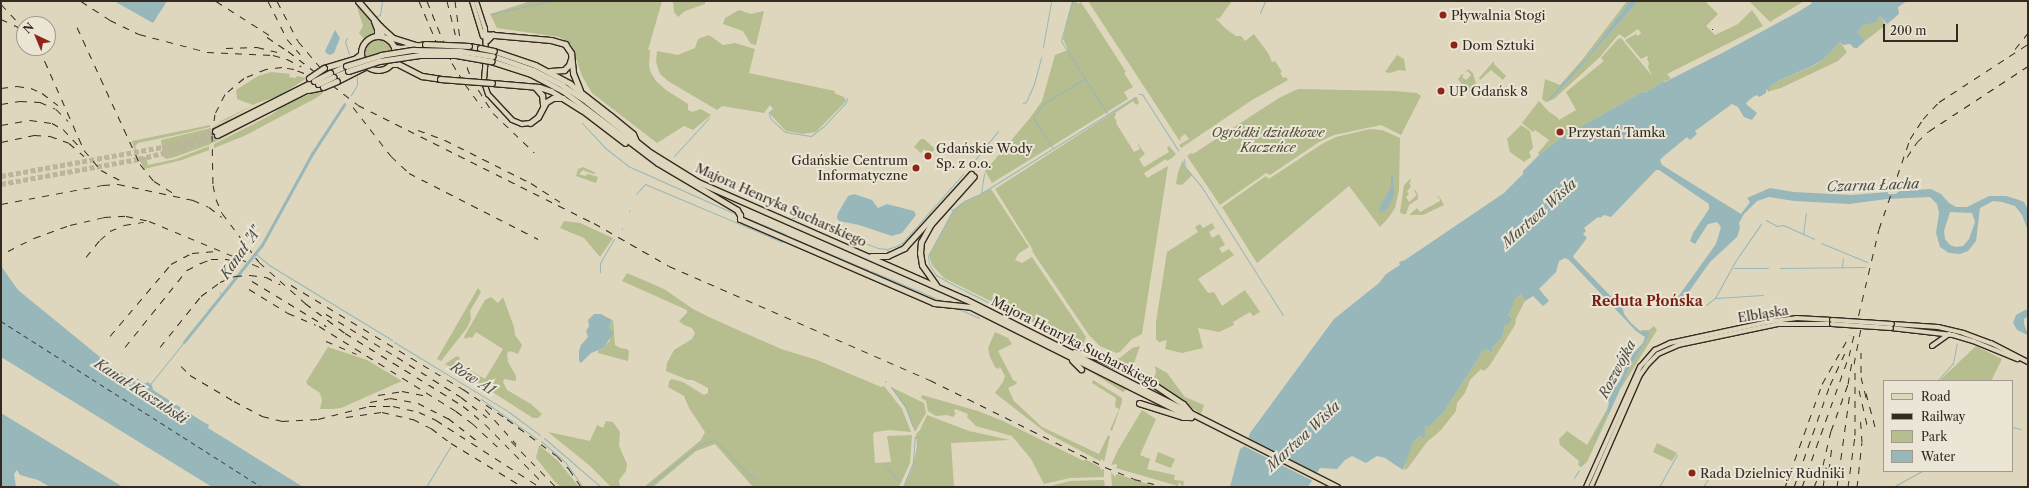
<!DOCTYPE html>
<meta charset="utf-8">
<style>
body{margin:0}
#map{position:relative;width:2029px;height:488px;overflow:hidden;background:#ded7bd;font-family:"Libre Caslon Text",serif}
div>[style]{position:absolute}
.green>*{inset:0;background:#b6bd8e}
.water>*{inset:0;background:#97b7bb}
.pier>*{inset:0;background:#ded7bd}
.stream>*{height:1px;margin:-0.5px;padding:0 0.5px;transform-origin:0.5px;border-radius:0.5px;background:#97b7bb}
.canal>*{height:2.5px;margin:-1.25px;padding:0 1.25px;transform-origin:1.25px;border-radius:1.25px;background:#97b7bb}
.ferry>*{height:1px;margin-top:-0.5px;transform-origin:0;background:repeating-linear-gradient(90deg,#4c4d48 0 5px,transparent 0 9px)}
.highway-tunnel>*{height:5px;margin-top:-2.5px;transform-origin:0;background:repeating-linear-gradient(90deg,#bcb49e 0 5px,transparent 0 7.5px)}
.roads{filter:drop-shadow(1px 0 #332a21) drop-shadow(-1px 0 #332a21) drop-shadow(0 1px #332a21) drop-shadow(0 -1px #332a21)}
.major>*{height:4px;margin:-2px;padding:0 2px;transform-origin:2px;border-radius:2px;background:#ded7bd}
.highway>*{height:5px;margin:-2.5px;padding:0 2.5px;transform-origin:2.5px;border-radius:2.5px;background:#ded7bd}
.highway>.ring{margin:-2.5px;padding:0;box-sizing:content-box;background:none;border:5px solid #ded7bd;border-radius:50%}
.rail>*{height:1px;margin-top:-0.5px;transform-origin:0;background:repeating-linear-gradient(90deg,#332a21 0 7px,transparent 0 14px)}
.bridges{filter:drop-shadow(1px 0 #332a21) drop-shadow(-1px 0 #332a21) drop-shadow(0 1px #332a21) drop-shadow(0 -1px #332a21)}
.major-bridge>*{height:4px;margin:-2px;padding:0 2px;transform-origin:2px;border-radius:2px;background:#ded7bd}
.highway-bridge>*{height:5px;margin:-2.5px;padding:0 2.5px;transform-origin:2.5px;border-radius:2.5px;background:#ded7bd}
.dots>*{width:11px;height:11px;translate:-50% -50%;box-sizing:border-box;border:2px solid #eae5d4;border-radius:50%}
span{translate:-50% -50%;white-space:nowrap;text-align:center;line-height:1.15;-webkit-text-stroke:4px #eae5d4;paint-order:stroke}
.poi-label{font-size:13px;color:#332a21}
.left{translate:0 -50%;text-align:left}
.right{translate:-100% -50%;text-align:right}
.park-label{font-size:13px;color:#544f3c;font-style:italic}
.street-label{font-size:13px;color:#332a21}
.water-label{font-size:14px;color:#4c4d48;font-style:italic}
.neighbourhood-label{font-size:14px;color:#7a1f14;font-weight:700}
.frame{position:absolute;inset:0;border:2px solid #332a21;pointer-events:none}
.legend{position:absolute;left:1883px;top:380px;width:130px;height:92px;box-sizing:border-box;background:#eae5d4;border:1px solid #a19a8c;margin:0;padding:5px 7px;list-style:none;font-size:12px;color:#332a21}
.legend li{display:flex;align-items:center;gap:8px;height:20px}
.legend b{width:20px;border:1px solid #a19a8c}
.north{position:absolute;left:16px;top:16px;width:40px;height:40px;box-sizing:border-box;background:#eae5d4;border:1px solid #a19a8c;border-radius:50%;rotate:316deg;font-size:11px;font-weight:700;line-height:16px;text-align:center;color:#332a21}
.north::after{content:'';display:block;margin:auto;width:14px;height:18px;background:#8f2418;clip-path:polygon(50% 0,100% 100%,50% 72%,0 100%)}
.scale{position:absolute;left:1883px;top:24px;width:75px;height:18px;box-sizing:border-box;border:2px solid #332a21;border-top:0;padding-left:5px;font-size:12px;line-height:14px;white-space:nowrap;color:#332a21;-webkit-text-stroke:3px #eae5d4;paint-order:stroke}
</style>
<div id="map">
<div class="green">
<i style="clip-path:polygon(355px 1px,375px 26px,375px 33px,365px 38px,363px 38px,359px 33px,363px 26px)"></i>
<i style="clip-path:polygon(531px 1px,662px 1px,648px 50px,650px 50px,649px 66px,651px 73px,656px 81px,666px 90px,688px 104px,688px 110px,692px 112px,701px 109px,711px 115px,693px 130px,684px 126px,657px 143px,592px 93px,582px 76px,571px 44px,559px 37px,497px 28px,490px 14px)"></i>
<i style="clip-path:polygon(673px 1px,705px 1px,705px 4px,685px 11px,678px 17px,674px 12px)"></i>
<i style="clip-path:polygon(1076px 1px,1078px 4px,1081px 2px,1126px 72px,1124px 73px,1133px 87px,1124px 92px,1128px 99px,992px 183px,985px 171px,1030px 118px,1042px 101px,1055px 55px,1068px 50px,1063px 39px,1072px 2px)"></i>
<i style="clip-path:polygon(1088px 1px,1232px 1px,1219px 19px,1217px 18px,1216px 19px,1226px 29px,1236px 36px,1241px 36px,1245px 41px,1254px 34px,1268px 53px,1272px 62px,1275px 61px,1282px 72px,1280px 73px,1283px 78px,1286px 77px,1288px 80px,1252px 100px,1181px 148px,1179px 145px,1189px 139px,1185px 134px,1180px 138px,1181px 141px,1179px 140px)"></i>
<i style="clip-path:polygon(1627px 1px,1630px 1px,1588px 56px,1549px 101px,1565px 85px,1638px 1px,1705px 1px,1718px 14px,1706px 26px,1715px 35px,1738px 24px,1752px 10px,1763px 26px,1667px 74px,1671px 79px,1662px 82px,1645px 93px,1644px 91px,1564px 136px,1562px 133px,1562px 137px,1539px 155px,1538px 153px,1549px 140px,1535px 130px,1533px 132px,1522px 123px,1539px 101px,1548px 111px,1558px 118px,1559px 120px,1576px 110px,1566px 92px,1604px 61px,1601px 58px,1618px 39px,1621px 38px,1652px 76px,1648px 67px,1649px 63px,1647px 59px,1648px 57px,1647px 56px,1641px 59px,1625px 40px,1636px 34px,1638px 36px,1641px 33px,1638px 29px,1625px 38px,1619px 34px,1600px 57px,1554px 99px,1546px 102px,1542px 99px,1545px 79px,1560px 85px,1582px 60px)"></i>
<i style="clip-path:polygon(1749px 1px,1804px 1px,1770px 22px)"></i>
<i style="clip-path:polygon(739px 10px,751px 14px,764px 11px,756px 45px,751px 44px,743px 31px,723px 24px,725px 18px)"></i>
<i style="clip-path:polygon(1880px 16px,1886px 25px,1865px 41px,1858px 32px,1863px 25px,1875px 23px)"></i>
<i style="clip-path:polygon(709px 35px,723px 45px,735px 43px,755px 49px,749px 73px,835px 91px,834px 93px,844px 97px,846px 101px,816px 132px,802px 134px,786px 131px,770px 114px,773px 109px,770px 105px,764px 113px,722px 106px,717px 110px,668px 81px,660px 74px,656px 62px,657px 51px,678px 55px,695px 48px,698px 39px)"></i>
<i style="clip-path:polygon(374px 38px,386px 40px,391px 45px,393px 51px,364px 58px,363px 51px,365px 45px)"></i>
<i style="clip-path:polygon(1840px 42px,1847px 52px,1838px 61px,1781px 88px,1770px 91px,1769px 87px,1778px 81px,1813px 66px,1824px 59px)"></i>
<i style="clip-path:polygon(1397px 55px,1404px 59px,1406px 71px,1399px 70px,1390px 73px,1385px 72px)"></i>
<i style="clip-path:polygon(1494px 61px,1494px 64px,1506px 76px,1503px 80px,1491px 70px,1480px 80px,1479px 78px)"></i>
<i style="clip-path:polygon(1468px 69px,1473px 73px,1476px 84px,1476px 88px,1473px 87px,1470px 89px,1473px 94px,1466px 90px,1458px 79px,1462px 74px,1464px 75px,1462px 77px,1466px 80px,1471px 75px,1468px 71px,1465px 72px)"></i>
<i style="clip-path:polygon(271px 72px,290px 74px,289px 77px,295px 78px,297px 76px,307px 78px,279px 96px,257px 103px,228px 119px,215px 124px,253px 105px,237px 99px,236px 90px,258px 76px)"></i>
<i style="clip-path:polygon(324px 88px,322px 94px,316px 98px,244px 136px,214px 148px,214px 144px,271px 115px,284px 105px)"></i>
<i style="clip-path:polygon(1298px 89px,1394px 91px,1417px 93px,1421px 96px,1401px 135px,1381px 125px,1334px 135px,1319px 142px,1270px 175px,1266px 173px,1220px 205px,1187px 156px,1191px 153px,1193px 154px,1279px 98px)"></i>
<i style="clip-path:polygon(1137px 97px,1139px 103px,1136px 105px,1133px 101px,1115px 113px,1116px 115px,1114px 117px,1117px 122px,1116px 123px,1134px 152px,1140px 149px,1137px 142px,1145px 154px,1139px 159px,1144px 167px,1169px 152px,1167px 148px,1169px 146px,1176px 154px,1172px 158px,1167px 161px,1166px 159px,1144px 173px,1147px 178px,1168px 166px,1142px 334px,1132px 339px,1120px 352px,1116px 353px,1100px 346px,1089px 335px,1032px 251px,1033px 250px,995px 189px)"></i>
<i style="clip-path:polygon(270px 100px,245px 113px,218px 137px,275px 109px,272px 112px,213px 143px,213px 127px)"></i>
<i style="clip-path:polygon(210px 125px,210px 127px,190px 132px,138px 143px,135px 146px,138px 156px,146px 157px,148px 165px,176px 159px,209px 146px,209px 150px,182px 160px,144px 169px,134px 148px,132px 141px)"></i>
<i style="clip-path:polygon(1521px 125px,1530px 131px,1533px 148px,1529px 152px,1531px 157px,1524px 162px,1510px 152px,1507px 139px)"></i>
<i style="clip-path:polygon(211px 128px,211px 144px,175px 157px,167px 159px,163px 157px,161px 140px)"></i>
<i style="clip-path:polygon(1370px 129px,1382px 130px,1400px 138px,1399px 190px,1395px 208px,1389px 217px,1380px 227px,1349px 186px,1257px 263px,1222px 207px,1266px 176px,1269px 179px,1322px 144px,1336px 137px)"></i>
<i style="clip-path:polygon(921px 139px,924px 139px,935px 149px,930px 154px,924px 149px,921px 153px,914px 147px)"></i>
<i style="clip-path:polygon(1183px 160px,1185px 167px,1192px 175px,1182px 185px,1176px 184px,1178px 172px)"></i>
<i style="clip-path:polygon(583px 167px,596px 173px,593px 174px,583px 170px,579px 174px,585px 176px,588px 174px,598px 177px,596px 183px,576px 176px,578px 169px)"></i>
<i style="clip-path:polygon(1411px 178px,1410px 181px,1415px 187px,1411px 182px,1409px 183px,1411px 186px,1407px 192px,1409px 194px,1406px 197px,1409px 202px,1417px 195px,1414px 191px,1415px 190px,1418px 194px,1418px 199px,1409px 205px,1406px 214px,1402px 214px,1400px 212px,1404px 185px)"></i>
<i style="clip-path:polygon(991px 189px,1029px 247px,1019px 253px,1015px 260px,1022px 263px,1032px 257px,1086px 337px,1084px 343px,1069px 340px,944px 278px,932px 265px,929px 255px,953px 211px,959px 205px)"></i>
<i style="clip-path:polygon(1439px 196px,1444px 205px,1423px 215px,1409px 215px,1417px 208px,1420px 212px,1440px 201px,1439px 197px,1436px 198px)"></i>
<i style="clip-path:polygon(564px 221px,580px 223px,613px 238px,600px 257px,584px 238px,560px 228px)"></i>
<i style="clip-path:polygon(1212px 223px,1215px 228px,1209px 232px,1212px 238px,1219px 234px,1225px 245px,1219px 248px,1222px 253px,1229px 249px,1234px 255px,1198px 279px,1208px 293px,1214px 292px,1222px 306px,1245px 290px,1260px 312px,1253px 316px,1250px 312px,1233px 322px,1234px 325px,1219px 332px,1198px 328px,1203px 348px,1182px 353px,1165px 349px,1167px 340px,1159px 342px,1156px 339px,1156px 322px,1167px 252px,1198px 232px,1195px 227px,1200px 224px,1203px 228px)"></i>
<i style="clip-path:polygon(627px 273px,664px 289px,693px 309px,711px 318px,781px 349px,817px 360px,881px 387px,884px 386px,902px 409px,911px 432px,889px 430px,875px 432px,873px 434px,875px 463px,891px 462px,887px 436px,912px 435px,910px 463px,899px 487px,753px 487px,715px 444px,696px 451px,653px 487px,644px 487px,701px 440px,705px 432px,689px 408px,684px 396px,668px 387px,669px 382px,671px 379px,683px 382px,704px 395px,708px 393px,708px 388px,693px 380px,688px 380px,666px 371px,667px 363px,674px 350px,692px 339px,695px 333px,692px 328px,684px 325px,679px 321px,687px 313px,687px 310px,622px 281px)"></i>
<i style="clip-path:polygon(478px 288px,481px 292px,480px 294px,470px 311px,471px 319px,467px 328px,441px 361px,437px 359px)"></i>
<i style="clip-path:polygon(1521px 294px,1525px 301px,1516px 318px,1515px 325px,1490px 365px,1484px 371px,1481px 369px,1470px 380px,1465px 393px,1457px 403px,1456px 411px,1441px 430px,1427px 442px,1407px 469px,1404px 470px,1407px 457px,1413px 443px,1420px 436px,1422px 437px,1426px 435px,1425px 426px,1430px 426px,1443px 413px,1483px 351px,1486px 349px,1493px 353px,1492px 348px,1502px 338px,1505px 325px,1512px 317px,1508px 316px,1511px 305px,1515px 299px)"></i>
<i style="clip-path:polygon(491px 297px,498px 303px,503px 297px,514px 327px,515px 335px,522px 345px,518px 354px,510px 351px,507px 353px,508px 362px,516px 376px,516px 381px,504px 379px,503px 382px,507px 390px,531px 404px,542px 414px,538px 418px,533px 418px,469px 377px,471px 371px,485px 379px,503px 349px,476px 332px,472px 338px,469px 337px,466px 339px,464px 337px,485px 300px)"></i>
<i style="clip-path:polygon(613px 319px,615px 345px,620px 348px,627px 349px,629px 351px,628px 361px,598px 353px,598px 351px,604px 348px,610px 340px,609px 328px)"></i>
<i style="clip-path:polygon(1654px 326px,1657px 330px,1620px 390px,1631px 365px,1650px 335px,1640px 330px,1649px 330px)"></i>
<i style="clip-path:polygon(995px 332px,1008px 338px,1012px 344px,998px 351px,1013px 380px,1017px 382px,1016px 384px,1008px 388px,1014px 401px,1042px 427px,1099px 454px,1108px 435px,1110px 436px,1104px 462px,1102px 459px,1100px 461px,1045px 432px,995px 393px,1003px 382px,1005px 376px,1000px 367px,998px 369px,995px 367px,990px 357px,988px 348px)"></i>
<i style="clip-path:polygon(1140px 346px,1132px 369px,1107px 356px,1113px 359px,1120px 358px,1132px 348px)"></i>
<i style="clip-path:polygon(1976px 346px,2002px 359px,1991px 381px,1939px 381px)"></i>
<i style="clip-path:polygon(328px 347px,367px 360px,402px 381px,341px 408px,333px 409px,320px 409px,322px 400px,320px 393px,308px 385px,306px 382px)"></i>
<i style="clip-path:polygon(457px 356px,460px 358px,458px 362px,466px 367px,462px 374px,445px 364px)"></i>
<i style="clip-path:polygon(1075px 362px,1127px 388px,1127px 389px,1123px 392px)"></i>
<i style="clip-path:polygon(1155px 366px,1167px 373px,1185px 397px,1204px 405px,1201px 414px,1153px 381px,1156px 372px)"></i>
<i style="clip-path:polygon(1093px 380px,1122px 398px,1122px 402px,1112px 431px,1110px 430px,1119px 409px,1115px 407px,1116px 398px,1092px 383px)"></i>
<i style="clip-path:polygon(891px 387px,924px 403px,926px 413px,915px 432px,907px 410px)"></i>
<i style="clip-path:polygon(922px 395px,978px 411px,1003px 421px,1084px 461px,1085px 459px,1100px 467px,1101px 470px,1104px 469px,1104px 477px,1070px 478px,1044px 484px,1031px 459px,1012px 436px,976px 426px,967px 417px,968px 414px,955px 409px,954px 412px,956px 413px,953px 417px,947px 415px,936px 416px,928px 411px,926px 401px,921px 398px)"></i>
<i style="clip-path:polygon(1142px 410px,1156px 419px,1140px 455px,1150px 459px,1147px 469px,1175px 475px,1174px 480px,1184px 481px,1183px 487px,1179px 482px,1178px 486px,1116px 468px,1117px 465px,1116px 464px,1111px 465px,1118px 450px)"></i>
<i style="clip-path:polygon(1606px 411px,1607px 414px,1609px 414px,1587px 462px,1581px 467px,1578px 465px,1579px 461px,1560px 445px,1559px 439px,1567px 431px,1587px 445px)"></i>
<i style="clip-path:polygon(927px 415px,969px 431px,1010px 440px,951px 443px,954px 487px,904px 487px,913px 466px,917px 446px,916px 434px,920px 430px)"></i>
<i style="clip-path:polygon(606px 421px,613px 422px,620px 432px,619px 446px,627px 464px,626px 471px,619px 480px,620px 487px,611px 487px,589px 465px,548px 432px,590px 441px,597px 425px,603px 428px)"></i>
<i style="clip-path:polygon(1657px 443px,1677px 453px,1672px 461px,1653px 452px)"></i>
<i style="clip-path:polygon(539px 445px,558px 461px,579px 487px,561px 487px,556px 483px,536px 458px)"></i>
<i style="clip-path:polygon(1158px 452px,1175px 459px,1171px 468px,1155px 462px)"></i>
<i style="clip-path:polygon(1111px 472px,1115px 477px,1117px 474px,1157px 487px,1112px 487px)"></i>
<i style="clip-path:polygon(1104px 480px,1105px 487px,1047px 487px,1070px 481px)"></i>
</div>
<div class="water">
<i style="clip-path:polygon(114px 1px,167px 1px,153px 23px)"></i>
<i style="clip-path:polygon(1630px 1px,1638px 1px,1565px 85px,1549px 101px,1548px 100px,1588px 56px)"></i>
<i style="clip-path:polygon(evenodd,1812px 1px,1907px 1px,1898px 7px,1899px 14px,1887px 24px,1880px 16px,1875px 23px,1863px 25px,1858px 32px,1865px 41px,1857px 48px,1854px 48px,1850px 44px,1843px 45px,1840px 42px,1824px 59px,1812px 66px,1778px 81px,1769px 87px,1770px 91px,1769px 92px,1766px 89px,1766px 93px,1759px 97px,1757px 95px,1753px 97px,1747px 102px,1746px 104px,1757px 113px,1752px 120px,1744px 117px,1738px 107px,1732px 104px,1695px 131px,1697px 134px,1690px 140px,1687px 137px,1664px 156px,1660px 160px,1662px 165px,1741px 214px,1750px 202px,1747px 198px,1770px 188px,1794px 192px,1852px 195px,1888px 192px,1888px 194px,1896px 194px,1899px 191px,1931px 189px,1941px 194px,1949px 203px,1956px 207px,1967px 207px,1989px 196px,2006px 196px,2016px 199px,2024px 202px,2028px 210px,2028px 231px,2022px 215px,2015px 206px,2002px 202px,1993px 201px,1980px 208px,1976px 241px,1968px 251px,1960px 254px,1949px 253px,1940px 247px,1936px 233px,1939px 213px,1937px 204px,1930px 197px,1887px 199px,1849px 204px,1794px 201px,1769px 197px,1757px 201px,1744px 214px,1739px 223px,1740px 228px,1737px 237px,1710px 262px,1678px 307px,1675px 301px,1716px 244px,1721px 227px,1717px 222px,1708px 224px,1695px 244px,1690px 241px,1693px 233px,1709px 209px,1709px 204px,1659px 170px,1656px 170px,1611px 217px,1604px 215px,1600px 218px,1598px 217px,1584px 228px,1586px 231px,1583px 234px,1587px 238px,1574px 255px,1573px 257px,1623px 309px,1624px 314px,1631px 323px,1640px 331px,1649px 332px,1650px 335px,1631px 365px,1609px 414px,1606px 413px,1609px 403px,1606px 393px,1609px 389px,1616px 386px,1621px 379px,1629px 358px,1643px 343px,1645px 337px,1636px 331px,1569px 260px,1565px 258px,1559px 261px,1556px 272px,1539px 289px,1549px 301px,1543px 306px,1533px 296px,1525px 301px,1521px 294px,1515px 299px,1508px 315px,1512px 318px,1509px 324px,1505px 325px,1502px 338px,1492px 348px,1493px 353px,1486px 349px,1483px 351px,1443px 413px,1430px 426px,1425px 426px,1426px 435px,1423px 438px,1420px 436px,1413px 443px,1403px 470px,1385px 458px,1377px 456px,1366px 463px,1352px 456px,1345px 460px,1337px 469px,1320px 468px,1308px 487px,1230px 487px,1240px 449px,1246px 445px,1250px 433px,1334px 319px,1379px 283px,1386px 274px,1400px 265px,1399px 262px,1405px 260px,1504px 193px,1523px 174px,1523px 171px,1539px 155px,1562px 137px,1560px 134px,1562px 133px,1564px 136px,1644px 91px,1645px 93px,1662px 82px,1665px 82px,1724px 52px,1798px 12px,1811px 4px,1812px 1px,1950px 212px,1972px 213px,1975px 222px,1969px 239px,1963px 246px,1956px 247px,1950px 245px,1945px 239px,1944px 231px,1950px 212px)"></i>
<i style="clip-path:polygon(335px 30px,340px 38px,334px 53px,330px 55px,326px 53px,325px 51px)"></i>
<i style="clip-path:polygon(1393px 175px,1394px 196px,1386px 210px,1379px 212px,1380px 207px,1391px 187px,1391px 176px)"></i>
<i style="clip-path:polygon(854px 194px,872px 200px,878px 208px,887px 204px,914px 211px,916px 215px,902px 233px,892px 236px,859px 225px,839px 221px,837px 218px,838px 213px,848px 196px)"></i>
<i style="clip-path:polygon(1px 266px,18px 290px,111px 366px,145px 388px,146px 385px,144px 384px,148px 382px,152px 385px,153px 390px,205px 423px,209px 425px,208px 428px,303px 487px,212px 487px,1px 357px)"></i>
<i style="clip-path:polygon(2025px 310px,2028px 310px,2028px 316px,2024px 319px,2024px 324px,2028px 335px,2017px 330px,2013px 323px,2016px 315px)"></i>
<i style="clip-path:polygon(594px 314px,601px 314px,612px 320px,609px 328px,613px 333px,604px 348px,591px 353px,581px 363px,579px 361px,579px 351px,581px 345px,588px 337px,586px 331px,589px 326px,588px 320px)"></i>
<i style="clip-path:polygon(1px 413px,123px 487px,50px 487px,38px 480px,20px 475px,17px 470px,14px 474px,16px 487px,1px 487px)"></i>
</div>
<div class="pier">
<i style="clip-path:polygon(1245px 438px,1316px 478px,1313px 481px,1242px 445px,1244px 444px)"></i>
</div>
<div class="stream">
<i style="left:1072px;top:1px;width:41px;rotate:105.4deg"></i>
<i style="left:1061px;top:41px;width:85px;rotate:57.4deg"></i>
<i style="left:1260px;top:13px;width:13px;rotate:-67deg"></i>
<i style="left:491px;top:14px;width:60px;rotate:-12.4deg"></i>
<i style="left:377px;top:16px;width:3px;rotate:-18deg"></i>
<i style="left:380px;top:15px;width:14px;rotate:-82deg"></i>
<i style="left:347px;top:38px;width:4px;rotate:117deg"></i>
<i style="left:345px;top:42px;width:13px;rotate:72deg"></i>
<i style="left:1043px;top:47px;width:46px;rotate:-79.9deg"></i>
<i style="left:1139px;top:94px;width:3px"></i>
<i style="left:1142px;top:94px;width:67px;rotate:57.3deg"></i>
<i style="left:351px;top:95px;width:12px;rotate:-59deg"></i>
<i style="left:357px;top:85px;width:8px;rotate:-90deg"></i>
<i style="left:1023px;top:103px;width:3px;rotate:-18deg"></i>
<i style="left:1026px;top:102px;width:20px;rotate:-66deg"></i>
<i style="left:1034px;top:84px;width:28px;rotate:-75deg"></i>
<i style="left:772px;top:110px;width:4px;rotate:146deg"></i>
<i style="left:769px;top:112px;width:6px;rotate:81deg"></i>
<i style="left:770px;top:118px;width:21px;rotate:43deg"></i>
<i style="left:785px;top:132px;width:26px;rotate:9deg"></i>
<i style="left:811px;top:136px;width:15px;rotate:-37deg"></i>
<i style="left:823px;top:127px;width:34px;rotate:-47deg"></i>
<i style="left:846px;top:102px;width:4px;rotate:-76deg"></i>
<i style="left:582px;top:123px;width:33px;rotate:47deg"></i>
<i style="left:604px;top:147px;width:31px;rotate:38deg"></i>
<i style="left:628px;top:166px;width:118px;rotate:24deg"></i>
<i style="left:1053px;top:148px;width:36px;rotate:-124deg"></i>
<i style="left:1033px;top:118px;width:17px;rotate:-54deg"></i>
<i style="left:1043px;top:104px;width:48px;rotate:-31.4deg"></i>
<i style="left:674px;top:156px;width:52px;rotate:-47.4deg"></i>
<i style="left:1184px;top:159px;width:8px;rotate:83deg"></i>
<i style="left:1185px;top:167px;width:25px;rotate:50deg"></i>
<i style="left:1201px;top:186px;width:153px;rotate:57.6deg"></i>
<i style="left:970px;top:166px;width:45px;rotate:-51.3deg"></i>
<i style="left:981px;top:193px;width:20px;rotate:-81deg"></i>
<i style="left:636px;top:194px;width:13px;rotate:-48deg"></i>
<i style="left:645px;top:184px;width:149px;rotate:22.9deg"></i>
<i style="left:951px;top:209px;width:2px;rotate:27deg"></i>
<i style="left:953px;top:210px;width:14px;rotate:-39deg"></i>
<i style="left:964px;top:201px;width:17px;rotate:-24deg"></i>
<i style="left:980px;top:194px;width:183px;rotate:-32deg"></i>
<i style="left:953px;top:210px;width:52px;rotate:118.5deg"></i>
<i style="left:928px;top:256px;width:8px;rotate:83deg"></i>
<i style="left:929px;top:264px;width:13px;rotate:58deg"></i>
<i style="left:936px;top:275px;width:18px;rotate:29deg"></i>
<i style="left:952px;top:284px;width:115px;rotate:26.8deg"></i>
<i style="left:1055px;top:336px;width:35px;rotate:18deg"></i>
<i style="left:629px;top:211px;width:1px;rotate:-45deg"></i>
<i style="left:804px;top:214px;width:3px;rotate:-18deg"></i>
<i style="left:742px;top:216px;width:47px;rotate:22.7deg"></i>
<i style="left:792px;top:218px;width:5px;rotate:-11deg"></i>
<i style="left:797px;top:217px;width:52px;rotate:23.6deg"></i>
<i style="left:845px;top:238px;width:12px;rotate:9deg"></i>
<i style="left:857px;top:240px;width:22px;rotate:21deg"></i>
<i style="left:878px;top:248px;width:9px;rotate:6deg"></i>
<i style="left:1766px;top:220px;width:13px;rotate:29deg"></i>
<i style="left:1777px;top:226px;width:6px;rotate:-9deg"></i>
<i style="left:1783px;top:225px;width:34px;rotate:24deg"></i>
<i style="left:622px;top:229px;width:1px;rotate:-90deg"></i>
<i style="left:1803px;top:234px;width:21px;rotate:-82deg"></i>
<i style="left:790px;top:237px;width:85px;rotate:22.9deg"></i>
<i style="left:1821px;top:243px;width:50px;rotate:22.4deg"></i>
<i style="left:888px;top:251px;width:2px;rotate:-117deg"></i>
<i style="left:887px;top:249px;width:10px;rotate:-17deg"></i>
<i style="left:897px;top:246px;width:7px;rotate:-34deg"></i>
<i style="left:903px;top:242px;width:91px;rotate:-48.6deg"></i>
<i style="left:256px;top:254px;width:17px;rotate:40deg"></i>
<i style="left:269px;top:265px;width:144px;rotate:31.4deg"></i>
<i style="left:1842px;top:267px;width:9px;rotate:-84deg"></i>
<i style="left:1734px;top:268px;width:34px"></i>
<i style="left:1780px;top:268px;width:85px;rotate:-0.7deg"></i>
<i style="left:871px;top:271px;width:77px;rotate:22.9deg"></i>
<i style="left:600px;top:272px;width:9px;rotate:-90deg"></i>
<i style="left:600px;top:263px;width:28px;rotate:-60deg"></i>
<i style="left:219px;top:292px;width:4px;rotate:45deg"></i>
<i style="left:1715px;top:298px;width:48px;rotate:-3.6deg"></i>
<i style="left:1706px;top:305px;width:11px;rotate:-38deg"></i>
<i style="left:1715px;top:298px;width:43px;rotate:-61.1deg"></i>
<i style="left:1736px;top:260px;width:44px;rotate:-55.2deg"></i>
<i style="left:956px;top:308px;width:25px;rotate:23deg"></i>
<i style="left:689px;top:312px;width:4px;rotate:-45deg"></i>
<i style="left:682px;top:319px;width:7px;rotate:-45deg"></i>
<i style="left:394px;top:342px;width:135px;rotate:31.3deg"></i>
<i style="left:509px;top:412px;width:39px;rotate:37deg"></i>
<i style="left:133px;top:376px;width:14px;rotate:36deg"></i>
<i style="left:885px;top:381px;width:1px;rotate:45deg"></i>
<i style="left:1937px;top:381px;width:24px;rotate:-48deg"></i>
<i style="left:1953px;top:363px;width:20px;rotate:-79deg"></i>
<i style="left:151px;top:383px;width:53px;rotate:-51.2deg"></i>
<i style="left:891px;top:387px;width:24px;rotate:54deg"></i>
<i style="left:905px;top:406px;width:22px;rotate:69deg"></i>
<i style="left:481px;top:399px;width:69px;rotate:35.5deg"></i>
<i style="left:2012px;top:427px;width:9px;rotate:13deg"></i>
<i style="left:544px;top:438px;width:75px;rotate:40.7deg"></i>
<i style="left:915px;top:438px;width:4px;rotate:-27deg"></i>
<i style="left:1594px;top:439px;width:29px;rotate:-65deg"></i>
<i style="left:541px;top:441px;width:33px;rotate:41deg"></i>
<i style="left:566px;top:463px;width:29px;rotate:55deg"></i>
<i style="left:886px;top:466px;width:19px;rotate:51deg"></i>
<i style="left:1581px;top:466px;width:6px;rotate:-72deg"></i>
<i style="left:1574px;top:478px;width:9px;rotate:-58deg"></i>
<i style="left:426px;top:487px;width:47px;rotate:-59deg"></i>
<i style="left:591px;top:487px;width:1px;rotate:-45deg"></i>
<i style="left:647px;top:487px;width:67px;rotate:-38.9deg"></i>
<i style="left:699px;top:445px;width:17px;rotate:-17deg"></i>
<i style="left:715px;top:440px;width:47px;rotate:45.9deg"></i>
<i style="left:748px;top:474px;width:10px;rotate:29deg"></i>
<i style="left:903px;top:487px;width:27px;rotate:-68deg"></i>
<i style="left:913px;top:462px;width:26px;rotate:-86deg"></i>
<i style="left:1659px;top:487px;width:37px;rotate:-61deg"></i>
<i style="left:1703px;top:487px;width:13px;rotate:-58deg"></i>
<i style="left:1893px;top:487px;width:33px;rotate:-29deg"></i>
<i style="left:2027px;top:487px;width:1px;rotate:-45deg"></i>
</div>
<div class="canal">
<i style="left:184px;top:342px;width:124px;rotate:-51.2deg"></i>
<i style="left:262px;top:245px;width:104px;rotate:-61.2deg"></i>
<i style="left:312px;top:154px;width:59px;rotate:-56.9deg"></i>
</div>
<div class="ferry">
<i style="left:1px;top:321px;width:309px;rotate:32.5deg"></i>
</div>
<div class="highway-tunnel">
<i style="left:1px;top:176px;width:164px;rotate:-10.2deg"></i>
<i style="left:162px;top:147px;width:26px;rotate:-13deg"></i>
<i style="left:187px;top:141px;width:30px;rotate:-20deg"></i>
<i style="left:1px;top:184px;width:140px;rotate:-10.3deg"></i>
<i style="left:139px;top:159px;width:45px;rotate:-14deg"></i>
<i style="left:183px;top:148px;width:36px;rotate:-21deg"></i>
</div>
<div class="roads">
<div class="major">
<i style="left:472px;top:1px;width:37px;rotate:73deg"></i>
<i style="left:476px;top:1px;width:28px;rotate:72deg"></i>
<i style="left:485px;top:28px;width:23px;rotate:88deg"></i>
<i style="left:486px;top:57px;width:25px;rotate:95deg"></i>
<i style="left:484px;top:82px;width:13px;rotate:72deg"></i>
<i style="left:488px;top:94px;width:35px;rotate:47deg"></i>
<i style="left:512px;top:120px;width:11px;rotate:22deg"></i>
<i style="left:522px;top:124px;width:8px;rotate:-7deg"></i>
<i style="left:1892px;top:324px;width:46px;rotate:3.7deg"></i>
<i style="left:1938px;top:327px;width:26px;rotate:13deg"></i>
<i style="left:1963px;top:333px;width:30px;rotate:20deg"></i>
<i style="left:1991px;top:343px;width:42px;rotate:27.2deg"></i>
<i style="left:1891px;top:328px;width:62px;rotate:6.4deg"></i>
<i style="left:1953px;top:335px;width:21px;rotate:17deg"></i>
<i style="left:1973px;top:341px;width:48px;rotate:22.2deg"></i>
<i style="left:1932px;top:346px;width:21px;rotate:-35deg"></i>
<i style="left:1586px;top:487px;width:132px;rotate:-65.8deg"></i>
<i style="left:1640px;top:367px;width:23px;rotate:-49deg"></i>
<i style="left:1655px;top:350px;width:17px;rotate:-25deg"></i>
<i style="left:1670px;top:343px;width:105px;rotate:-12.1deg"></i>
<i style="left:1773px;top:321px;width:23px;rotate:-7deg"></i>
<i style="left:1796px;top:318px;width:36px;rotate:3deg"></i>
<i style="left:1591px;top:487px;width:122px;rotate:-66.4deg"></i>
<i style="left:1640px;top:375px;width:14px;rotate:-54deg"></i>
<i style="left:1648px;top:364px;width:14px;rotate:-45deg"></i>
<i style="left:1658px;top:354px;width:22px;rotate:-24deg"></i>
<i style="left:1678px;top:345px;width:102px;rotate:-11.9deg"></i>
<i style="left:1778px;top:324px;width:54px"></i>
</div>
<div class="highway">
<i style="left:358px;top:1px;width:33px;rotate:49deg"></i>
<i style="left:380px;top:26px;width:10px;rotate:79deg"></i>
<i style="left:374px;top:21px;width:9px;rotate:69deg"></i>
<i style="left:377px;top:29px;width:7px;rotate:90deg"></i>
<i style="left:381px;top:27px;width:16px;rotate:43deg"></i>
<i style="left:393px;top:38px;width:24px;rotate:17deg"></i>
<i style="left:483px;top:34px;width:68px;rotate:5deg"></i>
<i style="left:551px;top:40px;width:15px;rotate:16deg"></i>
<i style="left:565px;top:44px;width:11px;rotate:56deg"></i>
<i style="left:571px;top:53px;width:20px;rotate:84deg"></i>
<i style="left:573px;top:73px;width:18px;rotate:68deg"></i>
<i class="ring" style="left:361px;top:36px;width:29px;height:29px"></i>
<i style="left:487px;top:40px;width:8px;rotate:-45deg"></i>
<i style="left:469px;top:46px;width:11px;rotate:10deg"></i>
<i style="left:394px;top:47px;width:7px;rotate:8deg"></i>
<i style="left:401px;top:48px;width:24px;rotate:-9deg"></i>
<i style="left:494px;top:51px;width:43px;rotate:18.9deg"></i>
<i style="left:535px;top:65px;width:40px;rotate:28deg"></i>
<i style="left:570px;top:84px;width:52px;rotate:38deg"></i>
<i style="left:611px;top:116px;width:28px;rotate:39deg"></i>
<i style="left:633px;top:134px;width:8px;rotate:67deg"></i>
<i style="left:493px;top:56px;width:42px;rotate:19.3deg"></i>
<i style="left:533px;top:70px;width:33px;rotate:27deg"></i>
<i style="left:562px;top:85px;width:30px;rotate:34deg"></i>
<i style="left:587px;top:102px;width:82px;rotate:38.6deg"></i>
<i style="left:651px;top:153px;width:55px;rotate:31.7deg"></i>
<i style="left:698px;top:182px;width:292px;rotate:23.7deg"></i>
<i style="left:965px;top:299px;width:417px;rotate:26.8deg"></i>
<i style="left:491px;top:61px;width:40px;rotate:18deg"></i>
<i style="left:529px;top:73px;width:38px;rotate:28deg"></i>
<i style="left:563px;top:91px;width:119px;rotate:37.2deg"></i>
<i style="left:658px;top:163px;width:92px;rotate:30.7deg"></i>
<i style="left:737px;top:210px;width:6px;rotate:59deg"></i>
<i style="left:740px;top:215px;width:4px;rotate:90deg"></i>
<i style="left:740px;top:219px;width:211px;rotate:23.4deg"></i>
<i style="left:934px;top:303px;width:37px;rotate:6deg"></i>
<i style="left:971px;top:307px;width:246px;rotate:26.6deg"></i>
<i style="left:391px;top:64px;width:7px"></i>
<i style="left:398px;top:64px;width:27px;rotate:27deg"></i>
<i style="left:422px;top:76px;width:18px;rotate:9deg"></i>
<i style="left:324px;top:68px;width:34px;rotate:-17deg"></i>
<i style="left:356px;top:58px;width:6px;rotate:-39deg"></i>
<i style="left:550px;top:71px;width:14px;rotate:-4deg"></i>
<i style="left:564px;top:70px;width:7px;rotate:-45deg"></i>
<i style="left:569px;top:65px;width:6px;rotate:-72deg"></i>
<i style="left:330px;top:73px;width:17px;rotate:-24deg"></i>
<i style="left:333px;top:77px;width:16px;rotate:-22deg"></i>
<i style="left:337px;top:81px;width:31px;rotate:-27deg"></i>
<i style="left:492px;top:83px;width:47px;rotate:4.9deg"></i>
<i style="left:539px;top:87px;width:13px;rotate:18deg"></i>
<i style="left:551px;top:91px;width:36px;rotate:32deg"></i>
<i style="left:582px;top:110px;width:54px;rotate:37.5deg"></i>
<i style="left:535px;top:87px;width:11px;rotate:49deg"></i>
<i style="left:542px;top:95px;width:10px;rotate:84deg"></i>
<i style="left:308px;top:90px;width:15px;rotate:-11deg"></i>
<i style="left:530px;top:123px;width:10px;rotate:-37deg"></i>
<i style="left:538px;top:117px;width:17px;rotate:-62deg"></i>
<i style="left:546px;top:102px;width:8px;rotate:-30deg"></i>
<i style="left:553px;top:98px;width:10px"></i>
<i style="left:215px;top:131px;width:111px;rotate:-26.8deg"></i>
<i style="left:217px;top:135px;width:113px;rotate:-26.8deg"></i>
<i style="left:871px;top:256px;width:16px"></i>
<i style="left:887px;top:256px;width:19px;rotate:-25deg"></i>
<i style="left:904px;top:248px;width:100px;rotate:-47.8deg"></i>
<i style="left:936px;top:285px;width:24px;rotate:-125deg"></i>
<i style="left:922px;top:265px;width:12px;rotate:-99deg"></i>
<i style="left:920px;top:253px;width:11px;rotate:-85deg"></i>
<i style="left:921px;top:242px;width:21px;rotate:-61deg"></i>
<i style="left:931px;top:224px;width:64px;rotate:-48.1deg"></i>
<i style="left:1074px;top:352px;width:24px;rotate:12deg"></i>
<i style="left:1097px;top:357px;width:43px;rotate:24.8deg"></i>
<i style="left:1072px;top:360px;width:13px;rotate:45deg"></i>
<i style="left:1147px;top:380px;width:43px;rotate:33.7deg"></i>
<i style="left:1183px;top:404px;width:11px;rotate:49deg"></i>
<i style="left:1139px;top:403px;width:46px;rotate:17.7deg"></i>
<i style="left:1183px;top:417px;width:7px"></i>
</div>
</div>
<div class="rail">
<i style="left:81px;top:1px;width:35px;rotate:33deg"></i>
<i style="left:110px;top:20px;width:32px;rotate:26deg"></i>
<i style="left:139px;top:34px;width:70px;rotate:14.8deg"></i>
<i style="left:207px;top:52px;width:66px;rotate:2.6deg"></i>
<i style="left:273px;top:55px;width:15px;rotate:16deg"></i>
<i style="left:287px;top:59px;width:16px;rotate:27deg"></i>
<i style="left:216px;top:1px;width:69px;rotate:32.5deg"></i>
<i style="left:268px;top:1px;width:42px;rotate:63.4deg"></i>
<i style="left:287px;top:39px;width:20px;rotate:49deg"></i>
<i style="left:277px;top:1px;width:45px;rotate:62.3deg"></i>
<i style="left:298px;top:41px;width:51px;rotate:49.8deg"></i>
<i style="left:419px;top:1px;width:51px;rotate:66.9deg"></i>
<i style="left:427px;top:1px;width:67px;rotate:68deg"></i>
<i style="left:452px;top:63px;width:25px;rotate:58deg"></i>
<i style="left:465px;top:84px;width:29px;rotate:54deg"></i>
<i style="left:447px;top:1px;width:38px;rotate:76deg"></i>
<i style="left:455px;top:1px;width:53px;rotate:82.5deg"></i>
<i style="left:462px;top:54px;width:26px;rotate:69deg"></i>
<i style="left:471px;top:78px;width:41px;rotate:57.8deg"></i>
<i style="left:493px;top:113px;width:57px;rotate:43.6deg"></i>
<i style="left:1px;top:4px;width:34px;rotate:47deg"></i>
<i style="left:1px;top:19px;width:19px;rotate:25deg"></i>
<i style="left:77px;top:27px;width:151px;rotate:65.3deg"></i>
<i style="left:140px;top:164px;width:22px;rotate:51deg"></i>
<i style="left:154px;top:181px;width:22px;rotate:32deg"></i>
<i style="left:1712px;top:29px;width:1px"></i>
<i style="left:267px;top:37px;width:25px;rotate:34deg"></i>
<i style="left:288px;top:51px;width:88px;rotate:37.6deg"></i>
<i style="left:358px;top:105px;width:264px;rotate:26.6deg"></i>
<i style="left:594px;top:223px;width:86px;rotate:29.8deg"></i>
<i style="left:669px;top:266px;width:285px;rotate:23.6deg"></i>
<i style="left:930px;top:380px;width:195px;rotate:26.4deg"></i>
<i style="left:1105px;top:467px;width:31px;rotate:22deg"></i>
<i style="left:1134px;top:479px;width:33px;rotate:14deg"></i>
<i style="left:39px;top:48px;width:111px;rotate:66.2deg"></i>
<i style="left:84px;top:150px;width:26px;rotate:50deg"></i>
<i style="left:101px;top:170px;width:26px;rotate:28deg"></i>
<i style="left:226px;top:48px;width:31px;rotate:-2deg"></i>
<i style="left:257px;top:47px;width:21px;rotate:14deg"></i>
<i style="left:2015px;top:49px;width:21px;rotate:-51deg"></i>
<i style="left:317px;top:78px;width:25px;rotate:-159deg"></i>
<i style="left:294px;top:69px;width:12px;rotate:-171deg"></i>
<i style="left:282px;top:67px;width:16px;rotate:173deg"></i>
<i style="left:266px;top:69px;width:24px;rotate:158deg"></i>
<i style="left:244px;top:78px;width:25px;rotate:140deg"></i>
<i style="left:225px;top:94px;width:22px;rotate:117deg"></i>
<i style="left:215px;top:114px;width:21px;rotate:98deg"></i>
<i style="left:212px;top:135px;width:50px;rotate:88.9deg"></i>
<i style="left:213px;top:185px;width:14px;rotate:78deg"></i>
<i style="left:216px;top:199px;width:15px;rotate:67deg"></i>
<i style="left:222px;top:213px;width:61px;rotate:52.9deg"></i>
<i style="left:259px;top:262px;width:62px;rotate:41.7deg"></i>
<i style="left:305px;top:303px;width:50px;rotate:36.9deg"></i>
<i style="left:345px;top:333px;width:139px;rotate:31.7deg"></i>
<i style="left:463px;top:406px;width:28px;rotate:39deg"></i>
<i style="left:485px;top:424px;width:81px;rotate:45.5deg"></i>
<i style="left:1px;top:88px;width:16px;rotate:-7deg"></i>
<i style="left:17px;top:86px;width:14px;rotate:8deg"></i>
<i style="left:31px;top:88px;width:12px;rotate:24deg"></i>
<i style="left:42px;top:93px;width:20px;rotate:37deg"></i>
<i style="left:1px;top:104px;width:19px;rotate:-9deg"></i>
<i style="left:20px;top:101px;width:20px;rotate:3deg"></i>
<i style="left:40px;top:102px;width:17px;rotate:24deg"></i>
<i style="left:56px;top:109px;width:17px;rotate:45deg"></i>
<i style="left:353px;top:107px;width:62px;rotate:52.2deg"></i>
<i style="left:391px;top:156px;width:25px;rotate:43deg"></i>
<i style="left:409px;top:173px;width:145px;rotate:27.1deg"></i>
<i style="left:1px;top:125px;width:29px;rotate:-10deg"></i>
<i style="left:30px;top:120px;width:22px;rotate:8deg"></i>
<i style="left:52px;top:123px;width:13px;rotate:29deg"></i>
<i style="left:63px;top:129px;width:22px;rotate:47deg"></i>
<i style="left:418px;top:130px;width:29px;rotate:20deg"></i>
<i style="left:445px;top:140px;width:96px;rotate:26.6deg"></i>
<i style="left:531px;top:183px;width:37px;rotate:33deg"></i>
<i style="left:1px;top:142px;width:34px;rotate:-12deg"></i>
<i style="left:34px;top:135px;width:16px;rotate:4deg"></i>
<i style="left:50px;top:136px;width:20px;rotate:20deg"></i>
<i style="left:69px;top:143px;width:20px;rotate:41deg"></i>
<i style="left:1907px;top:157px;width:18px;rotate:-56deg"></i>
<i style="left:1917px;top:142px;width:16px;rotate:-43deg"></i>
<i style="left:1929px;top:131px;width:118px;rotate:-33.3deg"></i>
<i style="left:1px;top:204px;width:104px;rotate:-10.6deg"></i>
<i style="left:103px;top:185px;width:15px;rotate:-4deg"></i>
<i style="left:118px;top:184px;width:77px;rotate:12deg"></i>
<i style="left:193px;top:200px;width:17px;rotate:24deg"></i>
<i style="left:209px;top:207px;width:16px;rotate:38deg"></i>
<i style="left:8px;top:251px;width:29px;rotate:-27deg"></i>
<i style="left:34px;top:238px;width:38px;rotate:-20deg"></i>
<i style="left:70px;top:225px;width:35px;rotate:-13deg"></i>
<i style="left:104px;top:217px;width:22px;rotate:-3deg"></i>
<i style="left:126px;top:216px;width:24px;rotate:12deg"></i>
<i style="left:149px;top:221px;width:122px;rotate:22.6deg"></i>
<i style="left:86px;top:257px;width:22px;rotate:-51deg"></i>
<i style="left:100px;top:240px;width:13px;rotate:-42deg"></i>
<i style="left:110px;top:231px;width:15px;rotate:-23deg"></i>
<i style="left:124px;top:225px;width:20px;rotate:-9deg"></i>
<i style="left:252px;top:281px;width:87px;rotate:31.3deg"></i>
<i style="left:291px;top:285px;width:201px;rotate:31.2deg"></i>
<i style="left:463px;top:389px;width:53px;rotate:34.3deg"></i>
<i style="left:507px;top:419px;width:62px;rotate:36.5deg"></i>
<i style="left:557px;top:456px;width:18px;rotate:47deg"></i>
<i style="left:569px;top:469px;width:22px;rotate:56deg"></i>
<i style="left:249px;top:289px;width:46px;rotate:31.6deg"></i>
<i style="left:288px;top:313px;width:30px;rotate:23deg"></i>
<i style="left:326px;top:314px;width:77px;rotate:31.2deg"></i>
<i style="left:319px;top:326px;width:161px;rotate:31.8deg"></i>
<i style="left:456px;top:411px;width:20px;rotate:37deg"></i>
<i style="left:472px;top:423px;width:41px;rotate:43deg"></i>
<i style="left:110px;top:336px;width:94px;rotate:-49.7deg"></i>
<i style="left:171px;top:264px;width:24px;rotate:-28deg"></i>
<i style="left:192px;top:253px;width:24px;rotate:-5deg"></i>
<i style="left:326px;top:341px;width:33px;rotate:23deg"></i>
<i style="left:125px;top:347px;width:99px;rotate:-51.2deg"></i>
<i style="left:187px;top:270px;width:16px;rotate:-27deg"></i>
<i style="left:201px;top:263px;width:11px;rotate:-22deg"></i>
<i style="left:211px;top:259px;width:15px"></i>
<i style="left:226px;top:259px;width:12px;rotate:9deg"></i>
<i style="left:160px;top:347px;width:65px;rotate:-51.2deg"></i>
<i style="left:201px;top:296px;width:24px;rotate:-36deg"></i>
<i style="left:220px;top:282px;width:16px;rotate:-22deg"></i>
<i style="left:235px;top:276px;width:15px;rotate:-4deg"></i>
<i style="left:250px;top:275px;width:16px;rotate:7deg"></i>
<i style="left:266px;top:277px;width:16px;rotate:27deg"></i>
<i style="left:1861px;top:352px;width:25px;rotate:90deg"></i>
<i style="left:1861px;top:377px;width:21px;rotate:76deg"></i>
<i style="left:397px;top:357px;width:75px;rotate:32deg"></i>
<i style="left:461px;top:397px;width:33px;rotate:38deg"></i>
<i style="left:1854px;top:364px;width:42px;rotate:-79deg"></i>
<i style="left:181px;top:366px;width:13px;rotate:45deg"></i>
<i style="left:190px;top:375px;width:51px;rotate:30.6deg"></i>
<i style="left:234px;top:401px;width:32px;rotate:28deg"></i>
<i style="left:262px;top:416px;width:21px;rotate:14deg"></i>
<i style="left:282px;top:421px;width:36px;rotate:-3deg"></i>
<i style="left:318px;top:419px;width:53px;rotate:-14.3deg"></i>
<i style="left:369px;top:406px;width:24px"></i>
<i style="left:393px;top:406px;width:27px;rotate:13deg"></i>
<i style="left:419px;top:412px;width:19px;rotate:25deg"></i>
<i style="left:436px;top:420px;width:124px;rotate:32.8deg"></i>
<i style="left:1859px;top:390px;width:40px;rotate:77deg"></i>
<i style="left:1866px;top:393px;width:35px;rotate:75deg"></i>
<i style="left:378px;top:395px;width:24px;rotate:-9deg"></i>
<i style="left:402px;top:391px;width:25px;rotate:11deg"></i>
<i style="left:370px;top:402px;width:20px;rotate:-11deg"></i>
<i style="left:390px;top:398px;width:28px;rotate:10deg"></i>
<i style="left:418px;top:403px;width:34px;rotate:27deg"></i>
<i style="left:448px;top:418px;width:39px;rotate:38deg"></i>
<i style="left:485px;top:409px;width:47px;rotate:48.5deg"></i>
<i style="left:346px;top:417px;width:36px;rotate:-8deg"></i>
<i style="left:382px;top:412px;width:32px;rotate:13deg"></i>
<i style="left:413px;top:419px;width:20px;rotate:27deg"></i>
<i style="left:431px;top:428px;width:25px;rotate:37deg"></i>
<i style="left:451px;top:443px;width:84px;rotate:31.4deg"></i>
<i style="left:511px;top:441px;width:64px;rotate:45.6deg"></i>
<i style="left:1829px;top:470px;width:24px;rotate:-83deg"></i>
<i style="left:1785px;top:487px;width:109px;rotate:-70.2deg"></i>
<i style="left:1822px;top:384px;width:56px;rotate:-60.3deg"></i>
<i style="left:1794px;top:487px;width:108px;rotate:-70.6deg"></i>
<i style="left:1830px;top:385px;width:35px;rotate:-65deg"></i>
<i style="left:1802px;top:487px;width:139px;rotate:-70.3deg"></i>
<i style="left:1849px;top:356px;width:130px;rotate:-76.7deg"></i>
<i style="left:1879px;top:229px;width:95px;rotate:-71deg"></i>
<i style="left:1910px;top:139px;width:24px;rotate:-57deg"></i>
<i style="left:1923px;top:119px;width:23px;rotate:-47deg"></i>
<i style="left:1939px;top:102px;width:106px;rotate:-33.1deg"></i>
<i style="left:1814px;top:487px;width:24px;rotate:-68deg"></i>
<i style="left:1823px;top:465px;width:35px;rotate:-77deg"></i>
<i style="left:1831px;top:431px;width:50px;rotate:-70.1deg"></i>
<i style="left:1848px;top:384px;width:27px;rotate:-80deg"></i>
<i style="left:1823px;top:487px;width:20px;rotate:-81deg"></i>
<i style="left:1837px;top:487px;width:96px;rotate:-82.2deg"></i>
<i style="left:1848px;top:487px;width:52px;rotate:-82.3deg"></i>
<i style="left:1855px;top:435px;width:66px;rotate:-90deg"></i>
<i style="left:1857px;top:487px;width:45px;rotate:-83.7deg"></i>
<i style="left:1862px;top:442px;width:26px;rotate:-94deg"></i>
</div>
<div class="bridges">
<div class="major-bridge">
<i style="left:1832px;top:320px;width:60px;rotate:3.8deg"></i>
<i style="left:1832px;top:324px;width:59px;rotate:3.9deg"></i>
</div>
<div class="highway-bridge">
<i style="left:425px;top:44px;width:44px;rotate:2.6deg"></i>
<i style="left:480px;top:48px;width:14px;rotate:12deg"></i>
<i style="left:346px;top:66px;width:37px;rotate:-17deg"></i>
<i style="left:381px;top:55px;width:33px;rotate:-9deg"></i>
<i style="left:414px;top:50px;width:46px;rotate:1.2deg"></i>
<i style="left:460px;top:51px;width:33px;rotate:9deg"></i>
<i style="left:348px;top:71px;width:33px;rotate:-18deg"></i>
<i style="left:379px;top:61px;width:41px;rotate:-8.3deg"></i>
<i style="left:420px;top:55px;width:36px"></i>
<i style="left:456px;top:55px;width:36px;rotate:10deg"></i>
<i style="left:309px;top:78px;width:18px;rotate:-34deg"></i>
<i style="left:440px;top:79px;width:52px;rotate:4.4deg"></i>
<i style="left:314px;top:81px;width:18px;rotate:-27deg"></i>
<i style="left:318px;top:84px;width:17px;rotate:-25deg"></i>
<i style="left:323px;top:87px;width:15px;rotate:-23deg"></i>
</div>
</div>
<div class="dots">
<i style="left:1443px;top:15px;background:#8f2418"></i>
<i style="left:1454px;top:45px;background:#8f2418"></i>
<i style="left:1441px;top:91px;background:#8f2418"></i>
<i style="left:1560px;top:132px;background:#8f2418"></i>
<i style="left:928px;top:156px;background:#8f2418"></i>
<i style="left:916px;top:168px;background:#8f2418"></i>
<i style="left:1692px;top:473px;background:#8f2418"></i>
</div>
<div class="poi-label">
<span class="left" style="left:1451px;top:15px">Pływalnia Stogi</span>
<span class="left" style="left:1462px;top:45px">Dom Sztuki</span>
<span class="left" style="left:1449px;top:91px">UP Gdańsk 8</span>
<span class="left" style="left:1568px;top:132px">Przystań Tamka</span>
<span class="left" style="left:936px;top:156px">Gdańskie Wody<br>Sp. z o.o.</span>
<span class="right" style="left:908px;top:168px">Gdańskie Centrum<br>Informatyczne</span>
<span class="left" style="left:1700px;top:473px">Rada Dzielnicy Rudniki</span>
</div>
<div class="park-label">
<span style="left:1268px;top:140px">Ogródki działkowe<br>Kaczeńce</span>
</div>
<div class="street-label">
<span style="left:781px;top:205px;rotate:24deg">Majora Henryka Sucharskiego</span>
<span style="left:1763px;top:314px;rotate:-9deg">Elbląska</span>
<span style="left:1075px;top:342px;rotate:27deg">Majora Henryka Sucharskiego</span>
</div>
<div class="water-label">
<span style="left:1873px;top:185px;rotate:-2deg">Czarna Łacha</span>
<span style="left:1539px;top:213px;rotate:-42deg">Martwa Wisła</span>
<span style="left:240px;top:253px;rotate:-55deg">Kanał "A"</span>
<span style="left:1617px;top:369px;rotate:-62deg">Rozwójka</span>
<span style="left:473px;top:378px;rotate:32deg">Rów A1</span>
<span style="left:141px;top:391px;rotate:33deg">Kanał Kaszubski</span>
<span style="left:1303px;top:436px;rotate:-43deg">Martwa Wisła</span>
</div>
<div class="neighbourhood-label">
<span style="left:1647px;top:301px">Reduta Płońska</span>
</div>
<div class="frame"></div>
<ul class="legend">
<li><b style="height:5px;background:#ded7bd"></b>Road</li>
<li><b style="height:5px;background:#332a21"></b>Railway</li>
<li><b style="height:11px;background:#b6bd8e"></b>Park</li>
<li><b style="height:11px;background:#97b7bb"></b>Water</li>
</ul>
<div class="north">N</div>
<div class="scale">200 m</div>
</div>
